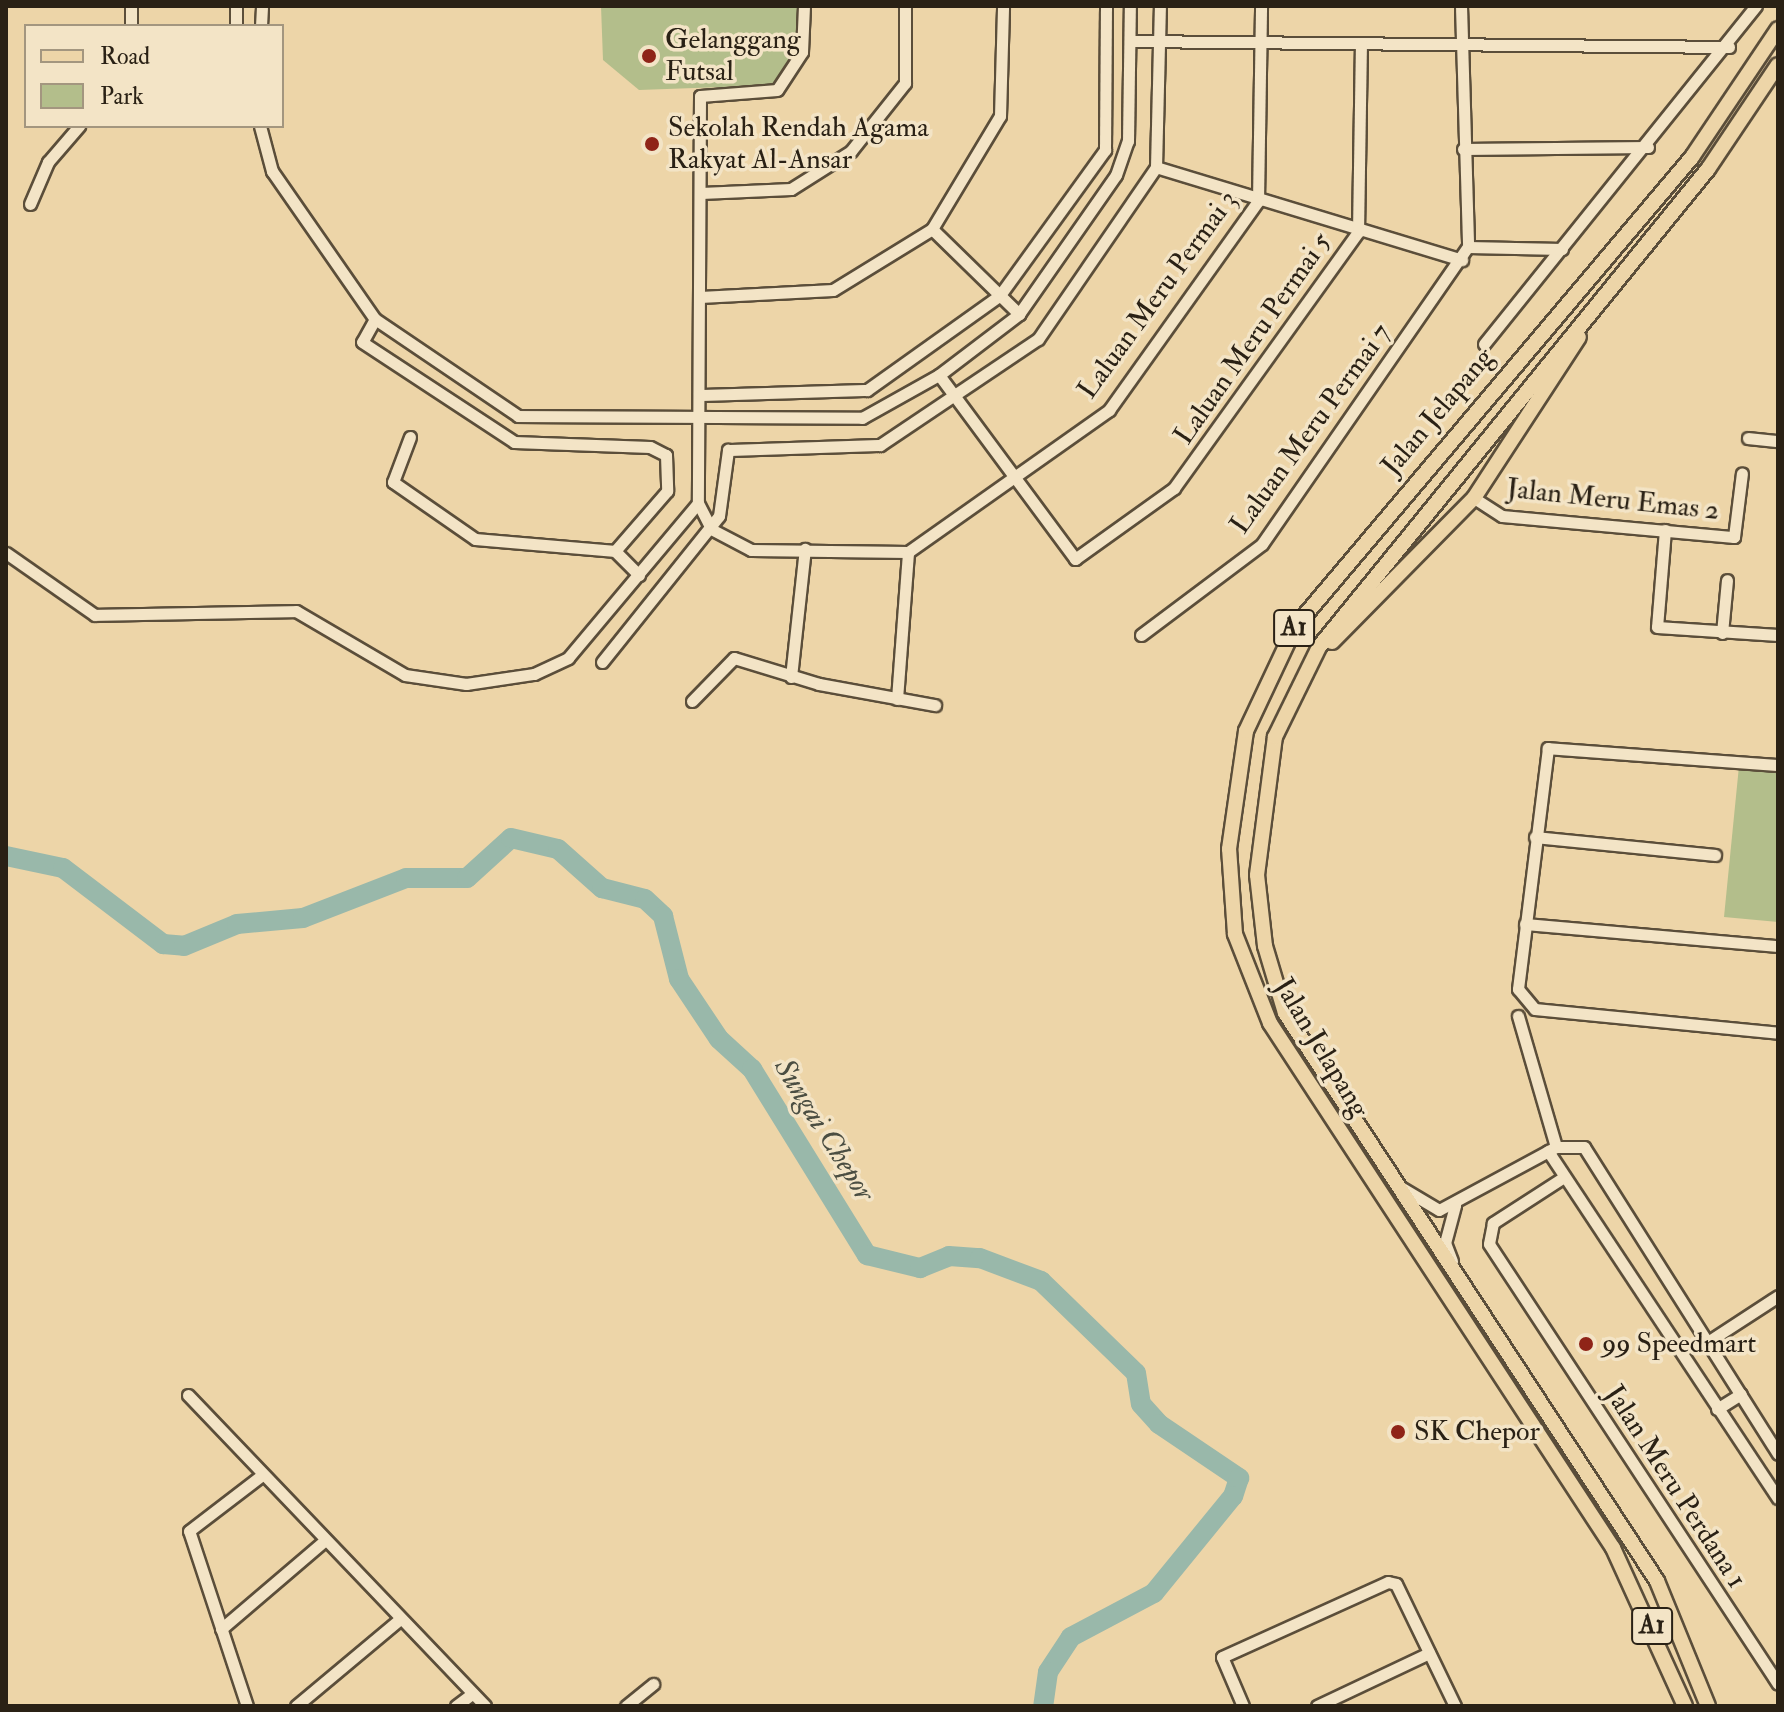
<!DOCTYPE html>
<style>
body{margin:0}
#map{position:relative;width:1784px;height:1712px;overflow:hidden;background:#edd5a8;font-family:"IM FELL Double Pica",serif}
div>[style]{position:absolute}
.green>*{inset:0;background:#b3be8b}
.river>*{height:20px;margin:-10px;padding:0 10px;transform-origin:10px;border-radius:10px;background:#99b8aa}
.roads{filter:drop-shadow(2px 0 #5b4e3a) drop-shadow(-2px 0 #5b4e3a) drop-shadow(0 2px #5b4e3a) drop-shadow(0 -2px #5b4e3a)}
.minor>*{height:11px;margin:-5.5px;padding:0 5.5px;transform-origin:5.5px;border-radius:5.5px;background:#f3e4c6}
.major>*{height:14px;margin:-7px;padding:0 7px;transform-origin:7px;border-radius:7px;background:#edd5a8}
.dots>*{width:22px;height:22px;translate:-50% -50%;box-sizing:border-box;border:4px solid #f3e4c6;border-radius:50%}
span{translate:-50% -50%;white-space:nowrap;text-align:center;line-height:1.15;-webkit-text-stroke:7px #f3e4c6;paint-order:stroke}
.shield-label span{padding:2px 6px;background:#f3e4c6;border:2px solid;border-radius:6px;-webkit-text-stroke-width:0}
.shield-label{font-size:26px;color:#2a2115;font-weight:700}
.poi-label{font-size:28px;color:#2a2115}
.left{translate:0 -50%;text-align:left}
.street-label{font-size:28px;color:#2a2115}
.water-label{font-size:30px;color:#4b4e42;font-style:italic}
.frame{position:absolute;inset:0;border:8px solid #2a2115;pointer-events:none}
.legend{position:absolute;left:24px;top:24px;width:260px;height:104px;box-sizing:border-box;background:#f3e4c6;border:2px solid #a3967f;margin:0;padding:10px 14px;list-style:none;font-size:24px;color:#2a2115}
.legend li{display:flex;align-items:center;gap:16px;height:40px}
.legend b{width:40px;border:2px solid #a3967f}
</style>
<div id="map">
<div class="green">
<i style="clip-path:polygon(601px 6px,799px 6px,798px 45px,775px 85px,639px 90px,603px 60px)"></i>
<i style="clip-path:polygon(1739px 766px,1778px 770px,1778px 922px,1724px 917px)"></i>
</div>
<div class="river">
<i style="left:6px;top:856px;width:58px;rotate:11.9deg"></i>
<i style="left:63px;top:868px;width:126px;rotate:37.2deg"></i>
<i style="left:163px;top:944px;width:21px;rotate:5deg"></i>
<i style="left:184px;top:946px;width:57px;rotate:-22.5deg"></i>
<i style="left:237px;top:924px;width:66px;rotate:-5.2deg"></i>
<i style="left:303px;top:918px;width:110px;rotate:-21.2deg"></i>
<i style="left:406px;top:878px;width:61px"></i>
<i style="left:467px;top:878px;width:59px;rotate:-42.3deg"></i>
<i style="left:511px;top:838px;width:48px;rotate:13.2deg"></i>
<i style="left:558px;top:849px;width:59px;rotate:41.6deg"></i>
<i style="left:602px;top:888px;width:44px;rotate:14.3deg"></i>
<i style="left:645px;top:899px;width:25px;rotate:43deg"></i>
<i style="left:663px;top:916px;width:65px;rotate:75.7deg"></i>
<i style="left:679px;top:979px;width:72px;rotate:56.3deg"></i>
<i style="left:719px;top:1039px;width:45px;rotate:42.3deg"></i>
<i style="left:752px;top:1069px;width:219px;rotate:58.3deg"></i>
<i style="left:867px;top:1255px;width:55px;rotate:13.8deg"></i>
<i style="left:920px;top:1268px;width:31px;rotate:-22deg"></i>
<i style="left:949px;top:1256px;width:31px;rotate:4deg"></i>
<i style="left:980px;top:1258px;width:65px;rotate:20.7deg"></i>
<i style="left:1041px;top:1281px;width:132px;rotate:44.1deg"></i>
<i style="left:1136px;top:1373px;width:31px;rotate:81deg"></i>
<i style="left:1141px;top:1404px;width:27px;rotate:48deg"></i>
<i style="left:1159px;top:1424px;width:97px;rotate:34deg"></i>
<i style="left:1239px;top:1478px;width:19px;rotate:108deg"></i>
<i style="left:1233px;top:1496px;width:125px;rotate:129.2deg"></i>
<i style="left:1154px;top:1593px;width:94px;rotate:152.1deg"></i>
<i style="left:1071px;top:1637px;width:42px;rotate:123.3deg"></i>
<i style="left:1048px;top:1672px;width:34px;rotate:98deg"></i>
</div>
<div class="roads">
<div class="minor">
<i style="left:804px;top:6px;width:46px;rotate:92.5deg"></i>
<i style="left:802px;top:52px;width:45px;rotate:123.3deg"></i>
<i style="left:777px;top:90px;width:77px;rotate:175.5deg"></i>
<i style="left:700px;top:96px;width:407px;rotate:90.3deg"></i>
<i style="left:698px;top:503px;width:29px;rotate:63deg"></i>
<i style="left:711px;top:529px;width:45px;rotate:27.7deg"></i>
<i style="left:751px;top:550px;width:157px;rotate:0.7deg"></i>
<i style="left:908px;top:552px;width:246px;rotate:-35.2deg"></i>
<i style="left:1109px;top:410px;width:257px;rotate:-54.5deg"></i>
<i style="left:1258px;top:201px;width:195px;rotate:-89.1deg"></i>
<i style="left:1461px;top:6px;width:241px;rotate:88.3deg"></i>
<i style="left:131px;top:26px;width:20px;rotate:-90deg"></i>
<i style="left:236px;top:26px;width:20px;rotate:-90deg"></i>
<i style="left:261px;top:26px;width:20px;rotate:-87deg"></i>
<i style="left:1130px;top:41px;width:599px;rotate:0.57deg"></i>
<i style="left:260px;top:126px;width:47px;rotate:75.1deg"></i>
<i style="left:272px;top:171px;width:180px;rotate:55.2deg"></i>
<i style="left:375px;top:319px;width:173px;rotate:34.1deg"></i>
<i style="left:518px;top:416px;width:344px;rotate:0.3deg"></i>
<i style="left:862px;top:418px;width:88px;rotate:-29.2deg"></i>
<i style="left:939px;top:375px;width:101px;rotate:-37.3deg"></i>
<i style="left:1019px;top:314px;width:169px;rotate:-55.1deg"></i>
<i style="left:1116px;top:175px;width:36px;rotate:-71deg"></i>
<i style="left:1128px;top:141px;width:135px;rotate:-89.2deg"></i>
<i style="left:1463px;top:149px;width:185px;rotate:-0.6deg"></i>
<i style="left:1156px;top:167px;width:320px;rotate:16.9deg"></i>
<i style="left:701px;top:193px;width:90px;rotate:-2.5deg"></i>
<i style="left:791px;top:189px;width:71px;rotate:-32.3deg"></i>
<i style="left:851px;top:151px;width:87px;rotate:-51.5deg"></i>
<i style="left:905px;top:83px;width:77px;rotate:-90deg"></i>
<i style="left:30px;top:204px;width:46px;rotate:-66.8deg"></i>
<i style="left:48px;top:162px;width:48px;rotate:-49.3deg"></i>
<i style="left:932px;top:229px;width:122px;rotate:44.3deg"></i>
<i style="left:700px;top:297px;width:133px;rotate:-3deg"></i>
<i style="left:833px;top:290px;width:116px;rotate:-31.6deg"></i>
<i style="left:932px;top:229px;width:132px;rotate:-59deg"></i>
<i style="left:1000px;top:116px;width:110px;rotate:-88.4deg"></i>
<i style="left:375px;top:319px;width:26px;rotate:119deg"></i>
<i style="left:362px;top:342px;width:182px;rotate:33.3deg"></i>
<i style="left:514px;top:442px;width:136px;rotate:2.1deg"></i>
<i style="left:650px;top:447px;width:18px;rotate:27deg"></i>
<i style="left:666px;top:455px;width:36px;rotate:88deg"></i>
<i style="left:667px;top:491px;width:79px;rotate:130.9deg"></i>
<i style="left:1484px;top:344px;width:434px;rotate:-51.2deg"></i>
<i style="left:939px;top:375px;width:229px;rotate:53.5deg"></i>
<i style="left:1075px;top:559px;width:122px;rotate:-35.6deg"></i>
<i style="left:1174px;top:488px;width:315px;rotate:-54.3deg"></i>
<i style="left:1358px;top:232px;width:189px;rotate:-89.1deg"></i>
<i style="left:699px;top:395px;width:168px;rotate:-1.7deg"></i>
<i style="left:867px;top:390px;width:163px;rotate:-35.5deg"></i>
<i style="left:1000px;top:295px;width:179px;rotate:-54.1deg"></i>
<i style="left:1105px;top:150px;width:144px;rotate:-89.6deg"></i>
<i style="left:410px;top:437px;width:48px;rotate:110.7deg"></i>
<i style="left:393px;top:482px;width:100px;rotate:34.8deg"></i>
<i style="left:475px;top:539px;width:141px;rotate:4.9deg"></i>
<i style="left:615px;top:551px;width:34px;rotate:45deg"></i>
<i style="left:1748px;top:438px;width:30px;rotate:6deg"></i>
<i style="left:1474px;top:498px;width:33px;rotate:33deg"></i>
<i style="left:1502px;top:516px;width:233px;rotate:5.2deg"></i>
<i style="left:1734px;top:537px;width:64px;rotate:-82.9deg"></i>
<i style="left:1665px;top:530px;width:97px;rotate:94.7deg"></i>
<i style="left:1657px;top:627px;width:121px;rotate:3.8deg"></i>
<i style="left:6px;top:553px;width:108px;rotate:34.9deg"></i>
<i style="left:95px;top:615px;width:201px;rotate:-1.1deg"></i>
<i style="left:296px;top:611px;width:126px;rotate:30.4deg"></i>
<i style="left:405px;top:675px;width:62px;rotate:8.4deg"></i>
<i style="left:466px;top:684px;width:69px;rotate:-8.4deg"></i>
<i style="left:534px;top:674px;width:38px;rotate:-25deg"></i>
<i style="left:568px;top:658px;width:202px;rotate:-50deg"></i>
<i style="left:1722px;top:633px;width:53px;rotate:-84.6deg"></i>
<i style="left:1141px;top:635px;width:151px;rotate:-36.9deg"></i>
<i style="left:1262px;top:544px;width:361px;rotate:-55.3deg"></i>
<i style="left:1468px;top:247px;width:94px;rotate:1.2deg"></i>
<i style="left:602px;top:662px;width:187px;rotate:-51.3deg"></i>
<i style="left:719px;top:516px;width:67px;rotate:-82.2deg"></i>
<i style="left:728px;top:450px;width:152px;rotate:-1.9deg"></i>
<i style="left:880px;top:445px;width:190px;rotate:-33.9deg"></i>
<i style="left:1038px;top:339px;width:209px;rotate:-55.5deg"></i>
<i style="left:1156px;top:167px;width:161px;rotate:-88.6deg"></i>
<i style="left:791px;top:677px;width:129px;rotate:-83.8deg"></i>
<i style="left:897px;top:699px;width:147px;rotate:-85.7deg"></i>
<i style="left:692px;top:701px;width:60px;rotate:-45.7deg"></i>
<i style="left:734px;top:658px;width:89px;rotate:17deg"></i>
<i style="left:819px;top:684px;width:118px;rotate:10.3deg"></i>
<i style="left:1778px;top:765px;width:231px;rotate:-175.8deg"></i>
<i style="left:1548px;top:748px;width:243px;rotate:97.1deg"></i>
<i style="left:1518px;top:989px;width:26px;rotate:50deg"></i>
<i style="left:1535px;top:1009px;width:244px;rotate:5.6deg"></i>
<i style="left:1535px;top:837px;width:181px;rotate:5.7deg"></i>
<i style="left:1525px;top:924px;width:254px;rotate:5deg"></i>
<i style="left:1518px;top:1016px;width:136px;rotate:73.8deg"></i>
<i style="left:1548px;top:1151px;width:416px;rotate:56.5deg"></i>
<i style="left:1564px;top:1177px;width:85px;rotate:147.1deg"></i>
<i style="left:1493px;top:1223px;width:21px;rotate:101deg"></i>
<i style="left:1489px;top:1244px;width:526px;rotate:56.7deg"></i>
<i style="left:1402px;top:1188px;width:43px;rotate:30.7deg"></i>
<i style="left:1439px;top:1210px;width:133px;rotate:-28.3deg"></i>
<i style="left:1556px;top:1147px;width:28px"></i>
<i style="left:1584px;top:1147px;width:363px;rotate:57.7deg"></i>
<i style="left:1452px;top:1261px;width:19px;rotate:-111deg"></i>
<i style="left:1445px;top:1243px;width:39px;rotate:-75deg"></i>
<i style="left:1706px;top:1343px;width:86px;rotate:-33.1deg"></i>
<i style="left:188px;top:1395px;width:430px;rotate:46.3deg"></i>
<i style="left:1717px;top:1409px;width:28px;rotate:-32deg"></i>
<i style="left:221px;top:1629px;width:135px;rotate:-40.5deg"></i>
<i style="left:247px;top:1706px;width:184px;rotate:-108.3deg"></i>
<i style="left:189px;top:1531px;width:91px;rotate:-37.4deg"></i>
<i style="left:296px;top:1706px;width:136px;rotate:-39.9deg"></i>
<i style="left:456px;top:1706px;width:20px;rotate:-37deg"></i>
<i style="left:626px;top:1706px;width:35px;rotate:-39deg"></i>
<i style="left:1243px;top:1706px;width:53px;rotate:-113.2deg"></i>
<i style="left:1222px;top:1657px;width:182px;rotate:-24.3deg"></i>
<i style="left:1388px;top:1582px;width:8px;rotate:14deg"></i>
<i style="left:1396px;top:1584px;width:136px;rotate:64.2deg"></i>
<i style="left:1317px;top:1706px;width:124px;rotate:-25.3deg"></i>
</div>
<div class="major">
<i style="left:1332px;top:642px;width:202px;rotate:-45.4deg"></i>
<i style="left:1474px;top:498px;width:192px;rotate:-56.9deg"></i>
<i style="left:1685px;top:1706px;width:174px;rotate:-114.5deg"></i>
<i style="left:1613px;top:1548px;width:627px;rotate:-123.16deg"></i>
<i style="left:1270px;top:1023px;width:96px;rotate:-111.5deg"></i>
<i style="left:1235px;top:934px;width:85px;rotate:-94deg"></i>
<i style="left:1229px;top:849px;width:119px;rotate:-81.8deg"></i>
<i style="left:1246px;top:731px;width:115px;rotate:-64.8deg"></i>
<i style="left:1295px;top:627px;width:615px;rotate:-49.81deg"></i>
<i style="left:1692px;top:157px;width:154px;rotate:-56.1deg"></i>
<i style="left:1708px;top:1706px;width:135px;rotate:-112.2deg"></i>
<i style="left:1657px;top:1581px;width:679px;rotate:-123.22deg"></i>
<i style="left:1285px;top:1013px;width:70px;rotate:-106.6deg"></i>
<i style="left:1265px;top:946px;width:71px;rotate:-96.4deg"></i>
<i style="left:1257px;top:875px;width:139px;rotate:-82.6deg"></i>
<i style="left:1275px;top:737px;width:100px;rotate:-63.9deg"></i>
<i style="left:1319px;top:647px;width:616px;rotate:-50.86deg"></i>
<i style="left:1708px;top:169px;width:125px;rotate:-56.1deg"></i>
</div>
</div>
<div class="dots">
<i style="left:649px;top:56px;background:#8f2418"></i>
<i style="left:652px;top:144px;background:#8f2418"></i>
<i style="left:1586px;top:1344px;background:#8f2418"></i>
<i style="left:1398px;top:1432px;background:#8f2418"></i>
</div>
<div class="shield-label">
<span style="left:1294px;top:628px">A1</span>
<span style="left:1652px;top:1626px">A1</span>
</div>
<div class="poi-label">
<span class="left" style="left:665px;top:56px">Gelanggang<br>Futsal</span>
<span class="left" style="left:668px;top:144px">Sekolah Rendah Agama<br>Rakyat Al-Ansar</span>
<span class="left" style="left:1602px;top:1344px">99 Speedmart</span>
<span class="left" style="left:1414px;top:1432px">SK Chepor</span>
</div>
<div class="street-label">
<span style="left:1158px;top:295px;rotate:-54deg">Laluan Meru Permai 3</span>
<span style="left:1253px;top:339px;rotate:-55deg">Laluan Meru Permai 5</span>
<span style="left:1438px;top:412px;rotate:-50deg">Jalan Jelapang</span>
<span style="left:1311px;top:429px;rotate:-54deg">Laluan Meru Permai 7</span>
<span style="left:1613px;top:500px;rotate:6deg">Jalan Meru Emas 2</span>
<span style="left:1321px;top:1048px;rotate:59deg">Jalan Jelapang</span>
<span style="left:1675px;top:1487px;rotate:57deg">Jalan Meru Perdana 1</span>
</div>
<div class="water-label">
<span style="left:824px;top:1130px;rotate:58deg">Sungai Chepor</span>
</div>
<div class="frame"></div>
<ul class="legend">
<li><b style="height:10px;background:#edd5a8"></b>Road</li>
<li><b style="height:22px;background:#b3be8b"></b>Park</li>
</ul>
</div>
